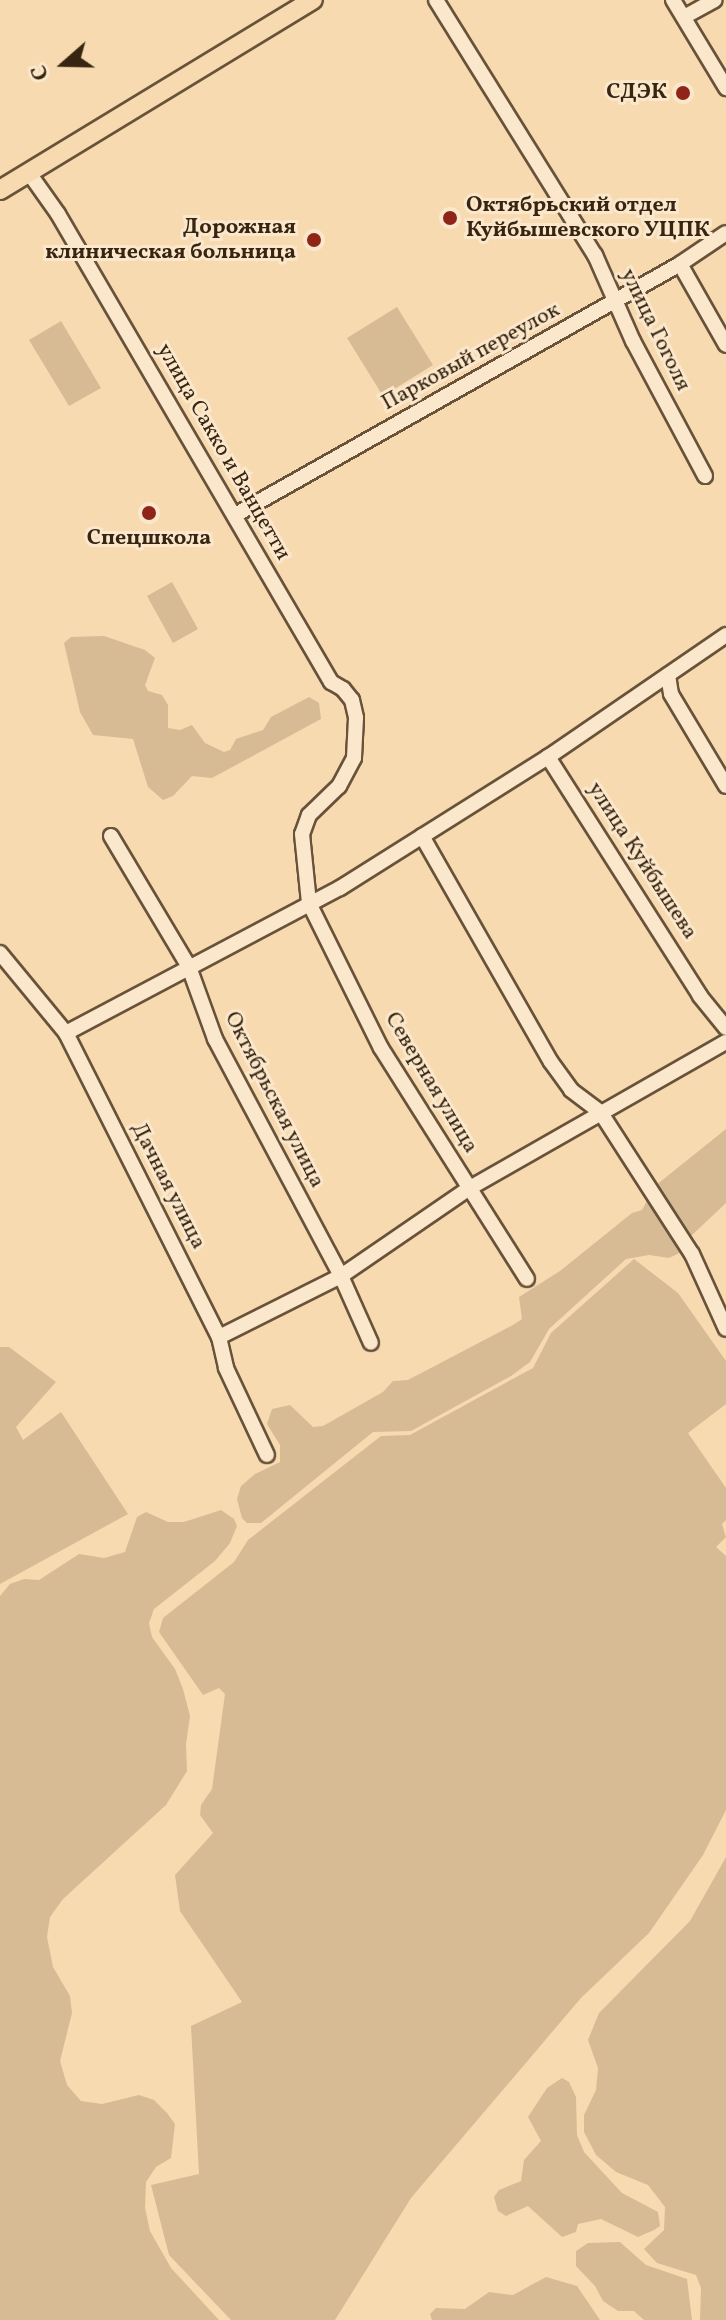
<!DOCTYPE html>
<meta charset="utf-8">
<style>
body{margin:0}
#map{position:relative;width:726px;height:2320px;overflow:hidden;background:#f7dab0;font-family:Vollkorn,serif}
div>[style]{position:absolute}
.green>*{inset:0;background:#d7bb95}
.roads{filter:drop-shadow(2px 0 #685239) drop-shadow(-2px 0 #685239) drop-shadow(0 2px #685239) drop-shadow(0 -2px #685239)}
.minor>*{height:14px;margin:-7px;padding:0 7px;transform-origin:7px;border-radius:7px;background:#fae7cc}
.major>*{height:18px;margin:-9px;padding:0 9px;transform-origin:9px;border-radius:9px;background:#f7dab0}
.dots>*{width:22px;height:22px;translate:-50% -50%;box-sizing:border-box;border:4px solid #fae7cc;border-radius:50%}
span{translate:-50% -50%;white-space:nowrap;text-align:center;line-height:1.15;-webkit-text-stroke:6px #fae7cc;paint-order:stroke}
.poi-label{font-size:22px;color:#382511;font-weight:700}
.right{translate:-100% -50%;text-align:right}
.left{translate:0 -50%;text-align:left}
.street-label{font-size:22px;color:#382511}
.north{position:absolute;left:24px;top:24px;width:80px;height:80px;-webkit-text-stroke:6px #fae7cc;paint-order:stroke;rotate:250deg;font-size:22px;font-weight:700;line-height:32px;text-align:center;color:#382511}
.north::after{content:'';display:block;margin:auto;width:28px;height:36px;background:#382511;clip-path:polygon(50% 0,100% 100%,50% 72%,0 100%)}
</style>
<div id="map">
<div class="green">
<i style="clip-path:polygon(397px 307px,433px 365px,383px 396px,347px 338px)"></i>
<i style="clip-path:polygon(61px 321px,101px 388px,69px 406px,29px 340px)"></i>
<i style="clip-path:polygon(172px 582px,198px 629px,173px 643px,147px 596px)"></i>
<i style="clip-path:polygon(104px 636px,145px 650px,155px 658px,145px 685px,148px 691px,162px 695px,168px 705px,168px 728px,180px 730px,192px 725px,205px 743px,224px 752px,230px 750px,236px 739px,263px 730px,271px 717px,309px 697px,319px 703px,321px 719px,212px 778px,192px 776px,173px 796px,163px 800px,148px 787px,133px 739px,93px 735px,80px 712px,64px 643px,71px 637px)"></i>
<i style="clip-path:polygon(726px 1129px,726px 1203px,690px 1237px,684px 1251px,669px 1258px,649px 1255px,626px 1259px,549px 1329px,530px 1362px,511px 1376px,411px 1431px,373px 1432px,261px 1523px,247px 1523px,242px 1518px,237px 1499px,241px 1486px,255px 1474px,280px 1462px,280px 1445px,267px 1424px,272px 1409px,290px 1405px,313px 1427px,323px 1426px,383px 1392px,393px 1381px,408px 1380px,513px 1325px,522px 1319px,519px 1297px,560px 1271px,632px 1213px,642px 1210px,655px 1186px)"></i>
<i style="clip-path:polygon(634px 1259px,678px 1293px,726px 1361px,726px 1404px,688px 1433px,726px 1488px,726px 1520px,722px 1524px,726px 1537px,716px 1547px,726px 1556px,726px 1810px,703px 1855px,649px 1933px,581px 1998px,411px 2198px,335px 2320px,231px 2320px,169px 2255px,151px 2185px,199px 2174px,191px 2026px,242px 2002px,180px 1911px,175px 1875px,213px 1833px,200px 1815px,201px 1805px,212px 1789px,225px 1694px,219px 1688px,203px 1695px,159px 1632px,163px 1618px,234px 1562px,248px 1540px,381px 1436px,410px 1435px,533px 1368px,551px 1333px)"></i>
<i style="clip-path:polygon(0 1347px,9px 1347px,56px 1382px,16px 1427px,23px 1440px,61px 1412px,128px 1514px,0 1584px)"></i>
<i style="clip-path:polygon(221px 1510px,234px 1519px,237px 1526px,230px 1543px,215px 1561px,154px 1609px,149px 1623px,152px 1637px,175px 1669px,183px 1689px,190px 1716px,186px 1744px,187px 1771px,166px 1805px,63px 1899px,50px 1917px,47px 1937px,53px 1967px,70px 1996px,72px 2013px,60px 2061px,67px 2085px,81px 2101px,102px 2104px,139px 2095px,154px 2100px,167px 2113px,175px 2124px,171px 2158px,156px 2167px,146px 2182px,145px 2208px,150px 2231px,171px 2268px,219px 2320px,0 2320px,0 1596px,10px 1584px,24px 1579px,39px 1580px,79px 1554px,104px 1558px,125px 1552px,137px 1517px,146px 1512px,168px 1522px,184px 1522px)"></i>
<i style="clip-path:polygon(726px 1857px,726px 2320px,700px 2320px,701px 2288px,696px 2275px,657px 2263px,644px 2249px,664px 2230px,665px 2207px,648px 2185px,616px 2172px,596px 2155px,584px 2132px,584px 2115px,596px 2090px,598px 2068px,588px 2040px,599px 2013px,690px 1921px)"></i>
<i style="clip-path:polygon(562px 2078px,569px 2082px,576px 2097px,577px 2135px,584px 2152px,622px 2193px,658px 2212px,660px 2226px,654px 2230px,638px 2237px,601px 2219px,578px 2224px,576px 2232px,562px 2237px,528px 2206px,506px 2216px,498px 2211px,494px 2197px,499px 2190px,521px 2181px,524px 2160px,541px 2141px,528px 2117px,547px 2088px)"></i>
<i style="clip-path:polygon(620px 2242px,646px 2265px,687px 2279px,692px 2320px,644px 2320px,634px 2311px,618px 2311px,603px 2301px,595px 2286px,576px 2266px,576px 2251px,588px 2243px)"></i>
<i style="clip-path:polygon(546px 2277px,577px 2286px,600px 2320px,432px 2320px,430px 2314px,436px 2308px,465px 2309px,489px 2292px,513px 2295px)"></i>
</div>
<div class="roads">
<div class="minor">
<i style="left:436px;top:0;width:301px;rotate:58.1deg"></i>
<i style="left:595px;top:255px;width:94px;rotate:66.2deg"></i>
<i style="left:633px;top:341px;width:153px;rotate:61.9deg"></i>
<i style="left:673px;top:0;width:103px;rotate:58.9deg"></i>
<i style="left:684px;top:17px;width:35px;rotate:-29deg"></i>
<i style="left:29px;top:173px;width:50px;rotate:54.7deg"></i>
<i style="left:58px;top:214px;width:542px;rotate:59.74deg"></i>
<i style="left:331px;top:682px;width:14px;rotate:30deg"></i>
<i style="left:343px;top:689px;width:14px;rotate:51deg"></i>
<i style="left:352px;top:700px;width:18px;rotate:77deg"></i>
<i style="left:356px;top:718px;width:40px;rotate:92.9deg"></i>
<i style="left:354px;top:758px;width:32px;rotate:118deg"></i>
<i style="left:339px;top:786px;width:42px;rotate:136deg"></i>
<i style="left:309px;top:815px;width:20px;rotate:110deg"></i>
<i style="left:302px;top:834px;width:69px;rotate:84.2deg"></i>
<i style="left:309px;top:903px;width:162px;rotate:63.6deg"></i>
<i style="left:381px;top:1048px;width:273px;rotate:57.7deg"></i>
<i style="left:680px;top:264px;width:93px;rotate:60.4deg"></i>
<i style="left:235px;top:515px;width:511px;rotate:-29.42deg"></i>
<i style="left:680px;top:264px;width:55px;rotate:-34deg"></i>
<i style="left:668px;top:675px;width:19px;rotate:81deg"></i>
<i style="left:671px;top:694px;width:107px;rotate:59.1deg"></i>
<i style="left:548px;top:757px;width:283px;rotate:57.5deg"></i>
<i style="left:700px;top:996px;width:41px;rotate:50.9deg"></i>
<i style="left:111px;top:836px;width:152px;rotate:59.2deg"></i>
<i style="left:189px;top:967px;width:77px;rotate:70.1deg"></i>
<i style="left:215px;top:1039px;width:268px;rotate:62deg"></i>
<i style="left:341px;top:1276px;width:73px;rotate:65.9deg"></i>
<i style="left:422px;top:836px;width:260px;rotate:60.3deg"></i>
<i style="left:551px;top:1062px;width:34px;rotate:54deg"></i>
<i style="left:571px;top:1090px;width:38px;rotate:37deg"></i>
<i style="left:601px;top:1113px;width:168px;rotate:57.2deg"></i>
<i style="left:692px;top:1254px;width:82px;rotate:65.6deg"></i>
<i style="left:0;top:953px;width:104px;rotate:50.5deg"></i>
<i style="left:66px;top:1033px;width:340px;rotate:63.3deg"></i>
<i style="left:219px;top:1337px;width:32px;rotate:77deg"></i>
<i style="left:226px;top:1368px;width:96px;rotate:64.8deg"></i>
<i style="left:66px;top:1033px;width:310px;rotate:-27.9deg"></i>
<i style="left:340px;top:888px;width:246px;rotate:-32.2deg"></i>
<i style="left:548px;top:757px;width:216px;rotate:-34.4deg"></i>
<i style="left:219px;top:1337px;width:136px;rotate:-26.6deg"></i>
<i style="left:341px;top:1276px;width:154px;rotate:-34.4deg"></i>
<i style="left:468px;top:1189px;width:297px;rotate:-29.7deg"></i>
</div>
<div class="major">
<i style="left:0;top:190px;width:366px;rotate:-31.3deg"></i>
</div>
</div>
<div class="dots">
<i style="left:683px;top:93px;background:#8f2418"></i>
<i style="left:450px;top:218px;background:#8f2418"></i>
<i style="left:314px;top:240px;background:#8f2418"></i>
<i style="left:149px;top:513px;background:#8f2418"></i>
</div>
<div class="poi-label">
<span class="right" style="left:667px;top:93px">СДЭК</span>
<span class="left" style="left:466px;top:218px">Октябрьский отдел<br>Куйбышевского УЦПК</span>
<span class="right" style="left:296px;top:240px">Дорожная<br>клиническая больница</span>
<span style="left:149px;top:539px">Спецшкола</span>
</div>
<div class="street-label">
<span style="left:655px;top:330px;rotate:64deg">улица Гоголя</span>
<span style="left:471px;top:357px;rotate:-29deg">Парковый переулок</span>
<span style="left:223px;top:452px;rotate:60deg">улица Сакко и Ванцетти</span>
<span style="left:642px;top:861px;rotate:57deg">улица Куйбышева</span>
<span style="left:431px;top:1083px;rotate:59deg">Северная улица</span>
<span style="left:274px;top:1100px;rotate:63deg">Октябрьская улица</span>
<span style="left:168px;top:1186px;rotate:63deg">Дачная улица</span>
</div>
<div class="north">С</div>
</div>
